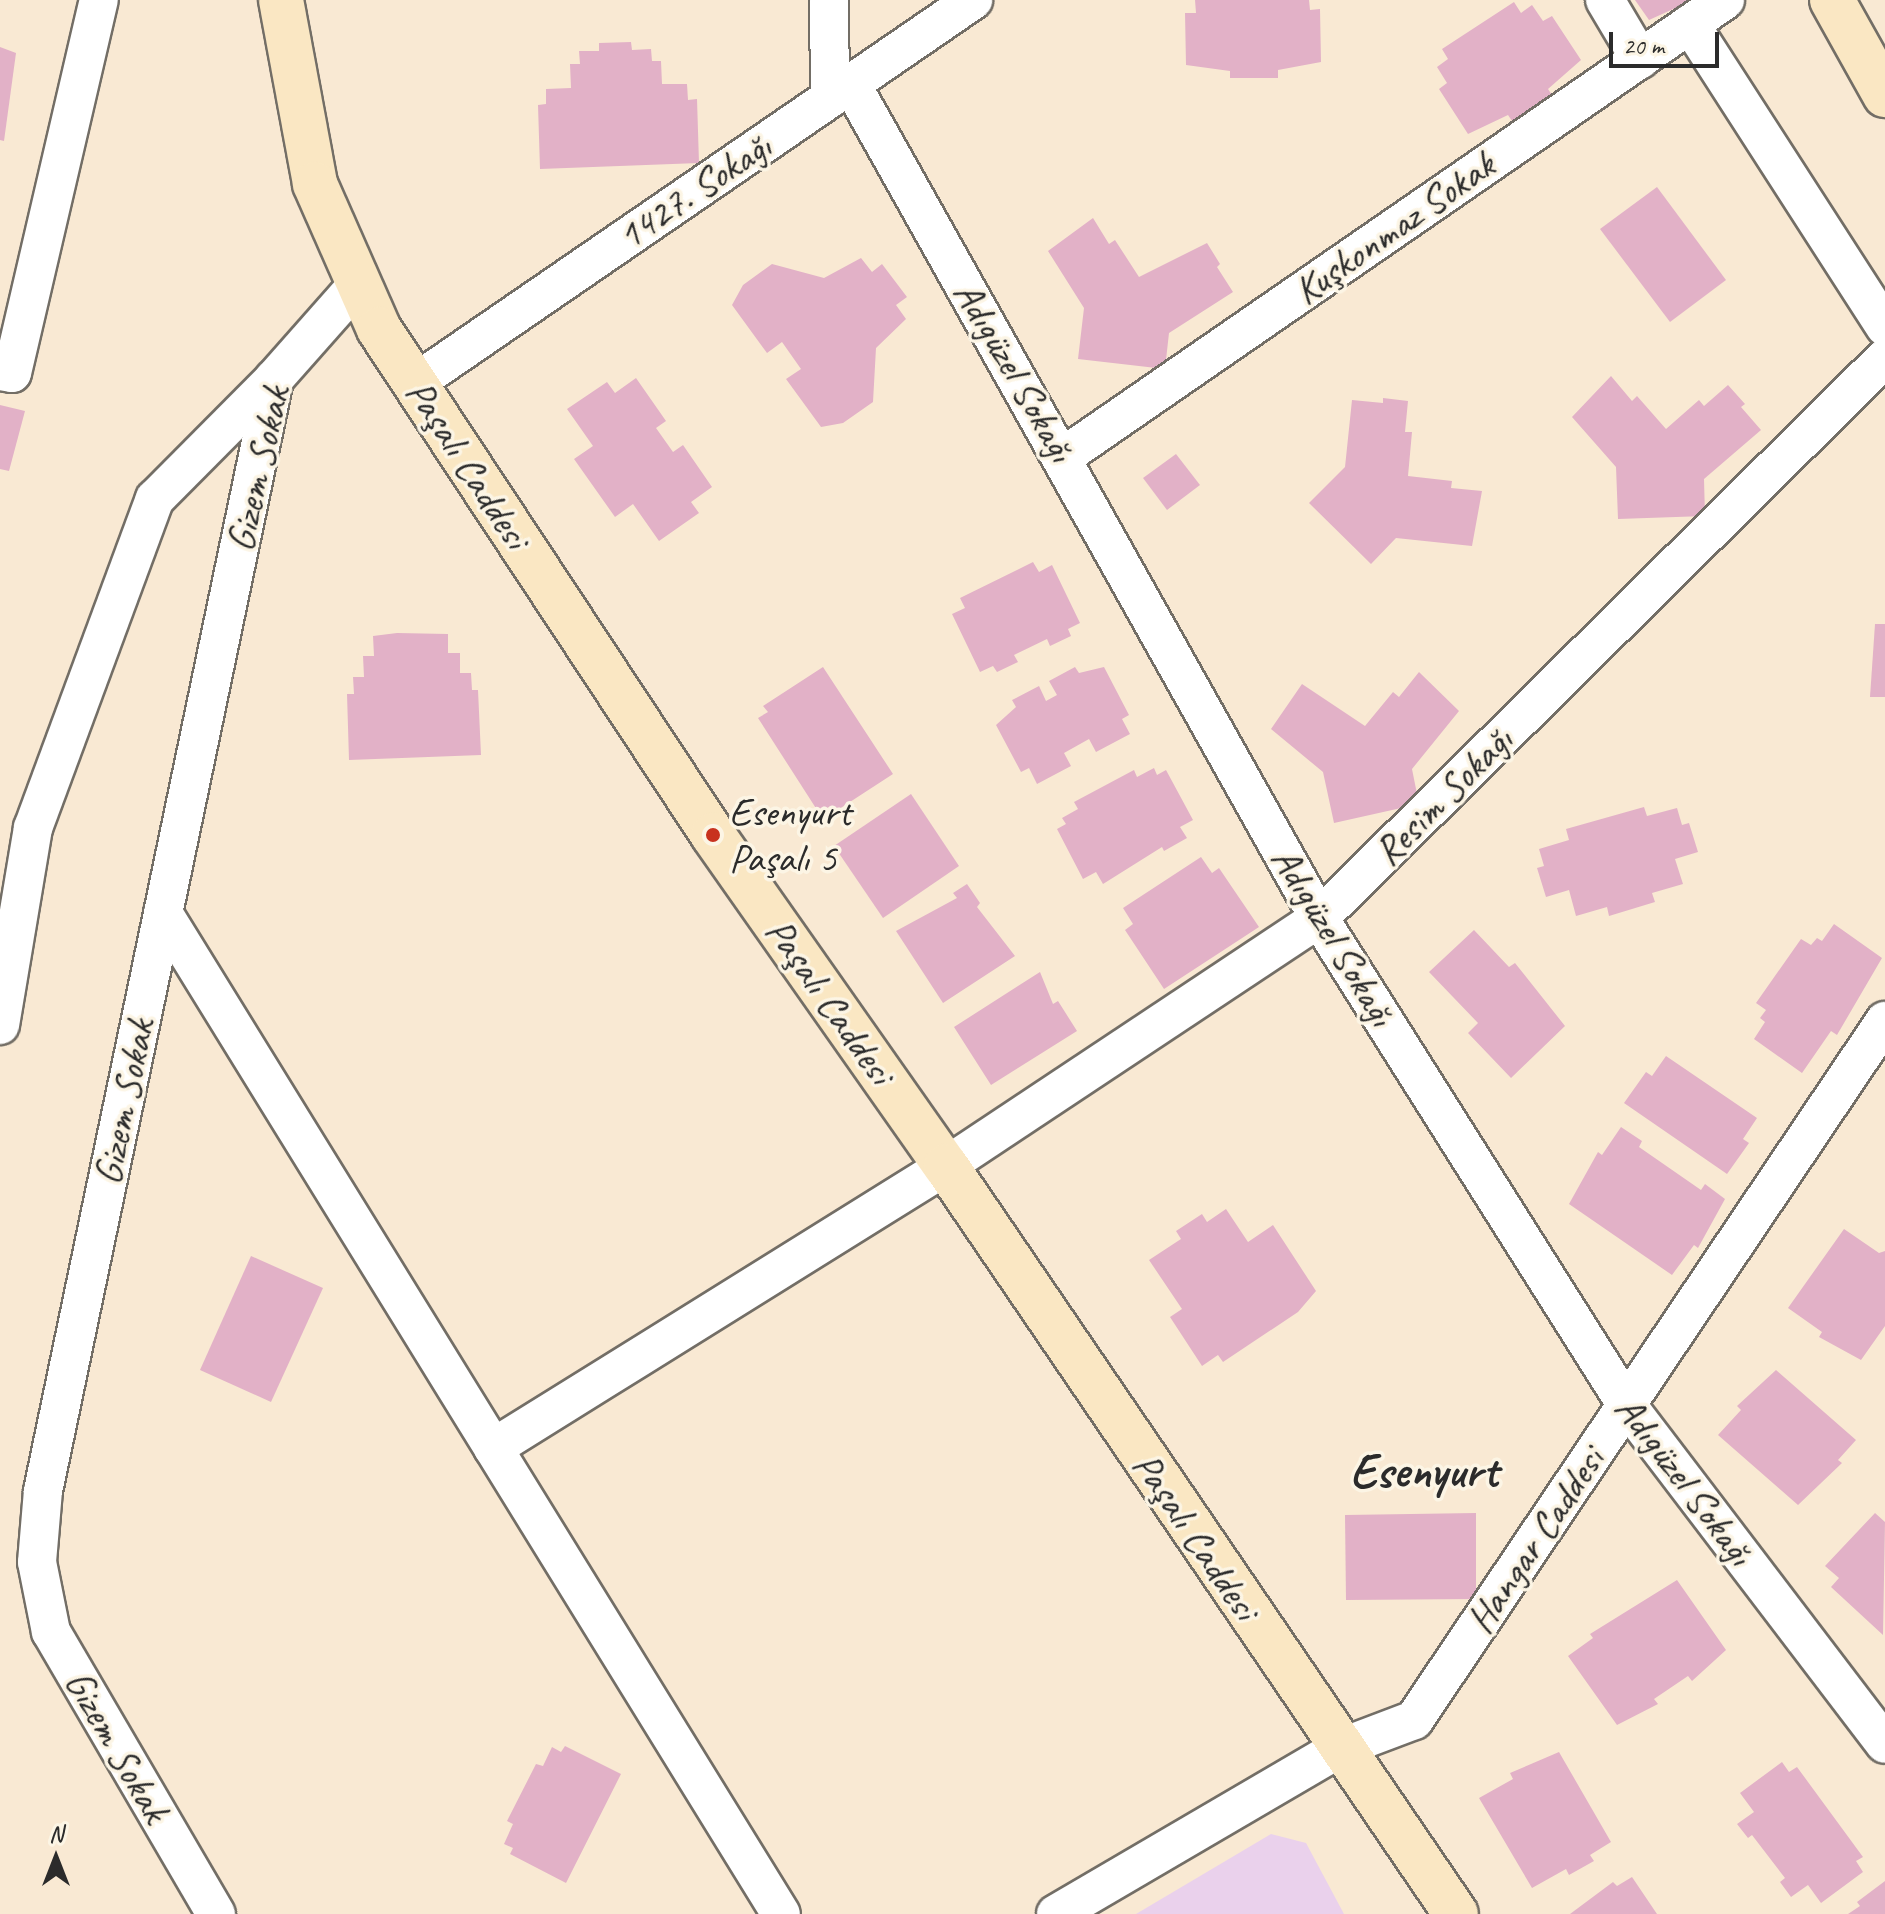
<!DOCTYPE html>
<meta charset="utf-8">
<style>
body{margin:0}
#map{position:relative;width:1885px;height:1914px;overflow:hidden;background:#f9e9d3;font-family:Caveat,sans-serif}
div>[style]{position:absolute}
.built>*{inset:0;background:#ead1ec}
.building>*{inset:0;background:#e2b1c7}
.roads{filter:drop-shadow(2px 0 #736e66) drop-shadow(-2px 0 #736e66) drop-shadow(0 2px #736e66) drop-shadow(0 -2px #736e66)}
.street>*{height:38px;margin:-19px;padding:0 19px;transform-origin:19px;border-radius:19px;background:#fff}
.secondary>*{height:44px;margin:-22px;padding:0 22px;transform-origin:22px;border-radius:22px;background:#fae7c3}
.dots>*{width:22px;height:22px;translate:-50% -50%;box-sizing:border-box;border:4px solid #fcf5e5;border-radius:50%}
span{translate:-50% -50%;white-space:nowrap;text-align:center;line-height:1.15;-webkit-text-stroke:7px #fcf5e5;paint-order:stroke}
.street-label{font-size:40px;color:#2b2b2b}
.poi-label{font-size:40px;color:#2b2b2b}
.left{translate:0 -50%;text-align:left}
.district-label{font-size:48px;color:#2b2b2b;font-weight:700}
.north{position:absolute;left:16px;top:1818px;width:80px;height:80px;-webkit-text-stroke:6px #fcf5e5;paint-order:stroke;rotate:0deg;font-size:22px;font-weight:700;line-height:32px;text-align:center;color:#2b2b2b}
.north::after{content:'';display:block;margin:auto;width:28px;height:36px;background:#2b2b2b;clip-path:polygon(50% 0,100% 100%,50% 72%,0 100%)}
.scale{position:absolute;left:1609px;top:32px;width:110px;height:36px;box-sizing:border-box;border:4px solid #2b2b2b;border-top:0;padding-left:10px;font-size:24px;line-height:28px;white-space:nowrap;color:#2b2b2b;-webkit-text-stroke:6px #fcf5e5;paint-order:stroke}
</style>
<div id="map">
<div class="built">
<i style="clip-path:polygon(1271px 1834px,1306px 1843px,1344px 1914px,1136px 1914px)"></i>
</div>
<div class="building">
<i style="clip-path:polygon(1195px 0,1309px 0,1310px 10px,1320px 9px,1321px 62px,1278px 70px,1278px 78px,1230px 78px,1230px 71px,1186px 65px,1185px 13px,1196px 13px)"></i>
<i style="clip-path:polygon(1635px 0,1693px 0,1649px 20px)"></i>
<i style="clip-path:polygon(1514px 2px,1521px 13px,1532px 5px,1543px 21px,1552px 16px,1581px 60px,1548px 89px,1552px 95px,1512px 121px,1508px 115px,1468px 134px,1439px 89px,1447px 83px,1437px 67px,1448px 59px,1442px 49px)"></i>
<i style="clip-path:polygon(631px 42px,632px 50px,651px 49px,652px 61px,661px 61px,662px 84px,687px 84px,688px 100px,697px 99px,699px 163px,540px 169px,538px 105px,546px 104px,546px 89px,571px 88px,570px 64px,580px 64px,579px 51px,599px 51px,599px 43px)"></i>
<i style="clip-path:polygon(0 47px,16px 53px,4px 141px,0 140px)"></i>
<i style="clip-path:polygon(1657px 187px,1726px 280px,1670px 322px,1600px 229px)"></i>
<i style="clip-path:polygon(1093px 218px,1109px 244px,1115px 240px,1139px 277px,1207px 243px,1220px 264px,1217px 267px,1233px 292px,1169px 333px,1165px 369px,1078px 359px,1084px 308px,1048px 251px)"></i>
<i style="clip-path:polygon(861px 258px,872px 272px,882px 264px,907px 297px,896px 305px,906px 319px,876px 348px,873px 402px,843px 423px,821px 427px,786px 379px,801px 369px,782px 342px,767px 353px,732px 305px,743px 285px,772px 264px,824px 278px)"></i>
<i style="clip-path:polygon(1611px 376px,1632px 401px,1637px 396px,1666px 429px,1699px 400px,1704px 406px,1728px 385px,1745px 404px,1741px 407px,1761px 430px,1704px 479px,1705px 516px,1618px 519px,1616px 467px,1572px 417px)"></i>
<i style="clip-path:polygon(636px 378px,666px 421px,656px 428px,673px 452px,683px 445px,712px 487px,691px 502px,699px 513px,659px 541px,633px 504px,615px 517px,574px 459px,593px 446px,567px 409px,607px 382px,615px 393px)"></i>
<i style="clip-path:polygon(1383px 398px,1408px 401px,1405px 432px,1412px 432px,1408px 476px,1452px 481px,1451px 488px,1482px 491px,1472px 546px,1396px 538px,1371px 564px,1309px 503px,1345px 467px,1352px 400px,1383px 403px)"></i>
<i style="clip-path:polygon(0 405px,25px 411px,9px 471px,0 469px)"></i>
<i style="clip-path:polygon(1176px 454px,1200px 485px,1167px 510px,1143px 478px)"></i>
<i style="clip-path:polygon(1033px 562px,1039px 572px,1052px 565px,1080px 623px,1068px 629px,1071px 636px,1050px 646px,1047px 639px,1014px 655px,1018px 662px,997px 672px,993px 666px,980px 672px,952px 614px,965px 608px,960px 598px)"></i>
<i style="clip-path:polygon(1875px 624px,1885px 624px,1885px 697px,1870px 697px)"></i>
<i style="clip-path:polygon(397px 633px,448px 634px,448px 653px,460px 653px,460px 673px,471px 673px,472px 690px,478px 690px,481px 755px,349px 760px,347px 694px,354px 694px,353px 677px,364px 677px,363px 656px,374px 656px,373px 636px)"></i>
<i style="clip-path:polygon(823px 667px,893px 774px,833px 813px,829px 807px,819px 813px,758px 718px,768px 712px,763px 706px)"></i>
<i style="clip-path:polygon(1075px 667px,1079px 673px,1104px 667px,1129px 715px,1122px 719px,1130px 734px,1096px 752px,1089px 739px,1064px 753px,1071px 766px,1037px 784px,1029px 768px,1021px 772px,996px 725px,1016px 707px,1012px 700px,1039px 686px,1046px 701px,1057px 695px,1049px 681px)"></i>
<i style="clip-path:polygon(1419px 672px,1459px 711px,1412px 769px,1419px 804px,1334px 823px,1323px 772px,1271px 729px,1302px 684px,1365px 726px,1393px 692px,1399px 697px)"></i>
<i style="clip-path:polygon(1154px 768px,1157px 775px,1166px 770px,1193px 820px,1180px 827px,1187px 838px,1164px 851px,1162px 847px,1103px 884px,1096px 872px,1083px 879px,1057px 829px,1066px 824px,1062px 818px,1078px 809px,1074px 802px,1134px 770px,1137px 777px)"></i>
<i style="clip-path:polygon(911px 794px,959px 866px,883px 918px,834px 846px)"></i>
<i style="clip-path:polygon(1644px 807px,1647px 816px,1677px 808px,1682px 825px,1689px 823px,1698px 852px,1675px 859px,1683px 884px,1652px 893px,1655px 902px,1609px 916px,1607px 907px,1576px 916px,1569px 890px,1546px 897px,1537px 868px,1544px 866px,1539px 849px,1569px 840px,1566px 829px)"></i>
<i style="clip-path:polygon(1201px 857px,1212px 873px,1219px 868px,1259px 927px,1164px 989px,1125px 930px,1133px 924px,1123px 908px)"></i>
<i style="clip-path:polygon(967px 884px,980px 903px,977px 907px,1015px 956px,943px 1003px,896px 931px,957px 898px,953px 893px)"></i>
<i style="clip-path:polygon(1834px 924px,1882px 958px,1837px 1035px,1831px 1031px,1802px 1073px,1754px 1039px,1765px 1022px,1760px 1018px,1766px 1010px,1756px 1003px,1801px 939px,1811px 945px,1817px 938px,1822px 941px)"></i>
<i style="clip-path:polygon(1474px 930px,1509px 967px,1515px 963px,1565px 1026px,1511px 1078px,1468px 1033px,1478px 1023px,1429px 972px)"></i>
<i style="clip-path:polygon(1040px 972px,1053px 1004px,1058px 1001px,1077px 1031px,991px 1085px,954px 1027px)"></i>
<i style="clip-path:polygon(1666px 1056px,1757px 1118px,1743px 1139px,1749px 1143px,1727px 1174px,1624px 1103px,1646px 1072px,1652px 1076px)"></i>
<i style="clip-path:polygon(1621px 1127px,1642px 1141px,1639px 1147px,1701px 1190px,1705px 1184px,1725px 1199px,1698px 1248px,1694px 1245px,1672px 1275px,1569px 1204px,1598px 1152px,1602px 1155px)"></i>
<i style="clip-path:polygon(1226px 1209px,1248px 1242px,1273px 1225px,1316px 1291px,1298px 1312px,1223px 1362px,1218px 1355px,1202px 1366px,1170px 1317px,1182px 1309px,1149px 1260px,1181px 1239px,1176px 1231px,1202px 1214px,1207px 1222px)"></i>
<i style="clip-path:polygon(1844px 1229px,1879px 1253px,1885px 1251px,1885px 1326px,1861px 1360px,1819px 1337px,1822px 1332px,1788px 1308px)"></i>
<i style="clip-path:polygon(251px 1256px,323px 1288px,271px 1402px,200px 1370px)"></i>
<i style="clip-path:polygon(1776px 1370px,1856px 1440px,1838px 1460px,1842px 1463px,1798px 1505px,1718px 1435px,1741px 1410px,1737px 1406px)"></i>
<i style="clip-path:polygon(1476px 1513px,1476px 1599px,1346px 1600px,1345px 1515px)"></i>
<i style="clip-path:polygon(1875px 1513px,1885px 1522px,1883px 1635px,1831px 1587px,1839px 1578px,1825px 1566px)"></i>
<i style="clip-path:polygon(1677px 1580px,1726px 1650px,1692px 1681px,1688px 1676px,1654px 1699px,1658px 1704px,1617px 1725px,1568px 1656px,1593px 1638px,1590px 1634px)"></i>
<i style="clip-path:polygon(565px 1746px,621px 1774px,566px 1883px,510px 1854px,513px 1848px,504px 1844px,513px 1824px,507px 1821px,536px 1764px,543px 1766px,552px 1747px,561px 1752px)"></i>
<i style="clip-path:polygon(1559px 1752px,1611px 1842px,1590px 1855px,1594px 1861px,1569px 1875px,1566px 1869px,1532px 1888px,1479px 1798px,1513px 1779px,1510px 1773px)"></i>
<i style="clip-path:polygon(1782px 1762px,1789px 1772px,1797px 1767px,1863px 1857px,1856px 1861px,1863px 1872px,1821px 1903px,1808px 1885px,1791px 1897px,1780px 1882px,1785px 1878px,1752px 1835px,1748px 1838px,1737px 1824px,1754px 1812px,1740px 1793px)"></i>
<i style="clip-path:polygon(1632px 1877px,1657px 1914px,1570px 1914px,1613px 1882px,1617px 1886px)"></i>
<i style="clip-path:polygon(1885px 1881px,1885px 1914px,1848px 1914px,1860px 1906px,1857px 1902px)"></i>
</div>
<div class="roads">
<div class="street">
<i style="left:829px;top:0;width:98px;rotate:89.4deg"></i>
<i style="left:1605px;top:0;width:69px;rotate:59.3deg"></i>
<i style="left:1690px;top:24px;width:360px;rotate:57.2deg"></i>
<i style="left:851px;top:84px;width:956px;rotate:60.7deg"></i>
<i style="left:1319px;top:918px;width:575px;rotate:57.72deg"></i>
<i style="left:1626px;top:1404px;width:427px;rotate:52.7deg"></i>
<i style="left:0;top:371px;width:12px;rotate:9deg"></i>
<i style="left:12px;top:373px;width:383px;rotate:-76.9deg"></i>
<i style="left:415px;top:383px;width:677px;rotate:-34.46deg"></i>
<i style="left:1064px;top:456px;width:803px;rotate:-34.6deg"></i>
<i style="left:163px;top:913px;width:1176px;rotate:58.31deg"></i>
<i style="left:0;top:1025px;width:200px;rotate:-80.5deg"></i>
<i style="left:33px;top:828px;width:351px;rotate:-69.7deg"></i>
<i style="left:155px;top:499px;width:169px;rotate:-45.2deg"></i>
<i style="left:493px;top:1448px;width:534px;rotate:-31.9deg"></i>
<i style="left:946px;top:1166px;width:448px;rotate:-33.6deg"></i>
<i style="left:1319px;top:918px;width:796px;rotate:-44.69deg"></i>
<i style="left:216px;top:1914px;width:327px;rotate:-120.3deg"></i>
<i style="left:51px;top:1632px;width:71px;rotate:-101.3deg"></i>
<i style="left:37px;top:1562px;width:71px;rotate:-85.2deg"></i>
<i style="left:43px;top:1491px;width:1136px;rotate:-78.26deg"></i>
<i style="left:274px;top:379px;width:128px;rotate:-48.5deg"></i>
<i style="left:1056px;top:1914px;width:329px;rotate:-30.3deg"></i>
<i style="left:1340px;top:1748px;width:79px;rotate:-20.7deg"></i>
<i style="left:1414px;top:1720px;width:843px;rotate:-56.03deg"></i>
</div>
<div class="secondary">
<i style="left:281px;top:0;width:187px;rotate:79.5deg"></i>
<i style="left:315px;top:184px;width:158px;rotate:66.2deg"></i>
<i style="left:379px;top:329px;width:606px;rotate:56.57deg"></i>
<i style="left:713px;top:835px;width:405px;rotate:54.9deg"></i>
<i style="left:946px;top:1166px;width:905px;rotate:55.71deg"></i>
<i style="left:1832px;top:0;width:109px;rotate:60.8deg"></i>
</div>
</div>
<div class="dots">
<i style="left:713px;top:835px;background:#c8321e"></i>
</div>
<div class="street-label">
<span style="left:694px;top:191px;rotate:-34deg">1427. Sokağı</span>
<span style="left:1394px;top:228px;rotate:-35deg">Kuşkonmaz Sokak</span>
<span style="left:1015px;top:371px;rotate:60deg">Adıgüzel Sokağı</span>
<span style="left:468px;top:464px;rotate:57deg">Paşalı Caddesi</span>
<span style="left:258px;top:469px;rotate:-77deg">Gizem Sokak</span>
<span style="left:1443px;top:796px;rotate:-45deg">Resim Sokağı</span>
<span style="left:1334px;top:936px;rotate:59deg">Adıgüzel Sokağı</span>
<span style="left:830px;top:1001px;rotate:55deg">Paşalı Caddesi</span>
<span style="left:124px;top:1102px;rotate:-78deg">Gizem Sokak</span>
<span style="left:1685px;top:1480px;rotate:53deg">Adıgüzel Sokağı</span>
<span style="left:1196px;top:1536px;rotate:56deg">Paşalı Caddesi</span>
<span style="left:1535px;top:1540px;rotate:-56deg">Hangar Caddesi</span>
<span style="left:117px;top:1746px;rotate:60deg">Gizem Sokak</span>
</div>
<div class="poi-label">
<span class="left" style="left:729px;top:835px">Esenyurt<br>Paşalı 5</span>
</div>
<div class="district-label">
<span style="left:1424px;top:1472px">Esenyurt</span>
</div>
<div class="north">N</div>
<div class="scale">20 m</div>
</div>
